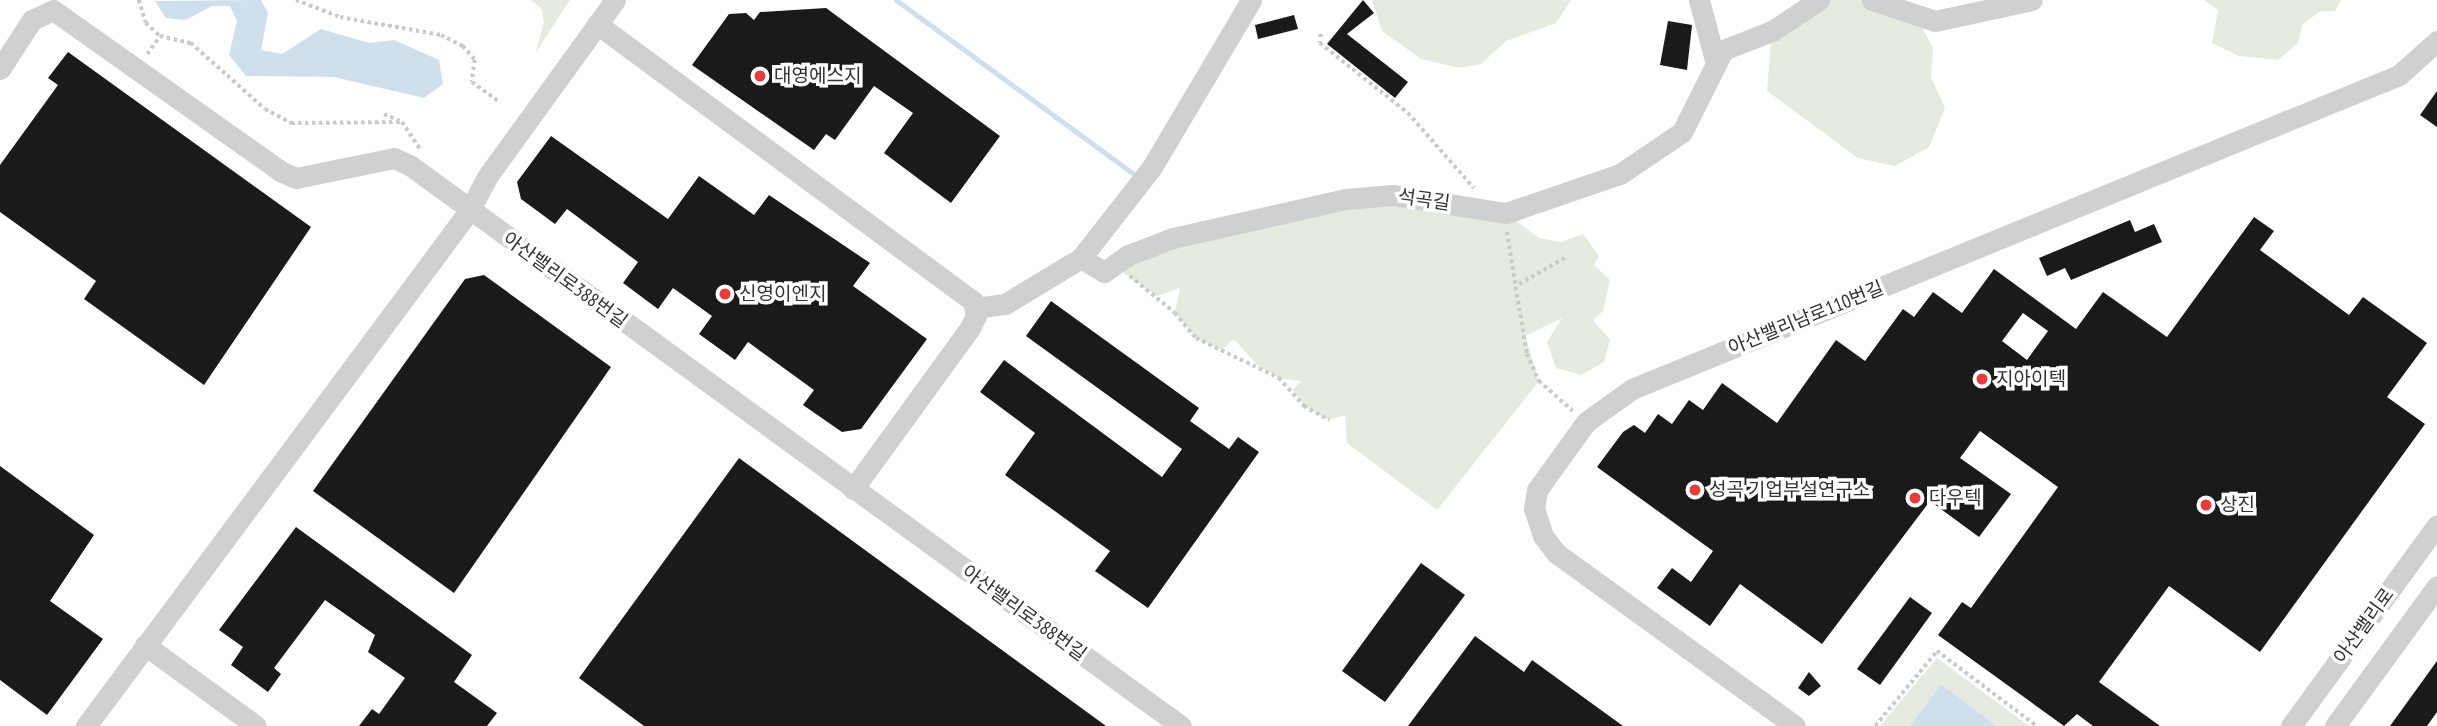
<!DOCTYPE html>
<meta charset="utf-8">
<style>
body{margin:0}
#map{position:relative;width:2437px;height:726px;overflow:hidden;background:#fff;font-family:"PT Sans Narrow","Noto Sans KR",sans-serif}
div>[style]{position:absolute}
.green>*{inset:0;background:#e5ebdf}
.water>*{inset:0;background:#cfdfed}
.stream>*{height:5px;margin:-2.5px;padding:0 2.5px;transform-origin:2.5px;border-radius:2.5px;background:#cfdfed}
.building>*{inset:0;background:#1a1a1a}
.path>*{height:3.5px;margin-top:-1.75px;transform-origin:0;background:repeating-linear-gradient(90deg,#cacaca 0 3.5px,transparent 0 7px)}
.minor>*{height:21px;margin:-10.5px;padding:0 10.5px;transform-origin:10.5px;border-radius:10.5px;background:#d0d0d0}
.dots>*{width:19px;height:19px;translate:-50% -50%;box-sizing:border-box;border:4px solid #fff;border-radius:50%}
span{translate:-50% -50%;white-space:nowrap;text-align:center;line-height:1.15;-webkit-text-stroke:7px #fff;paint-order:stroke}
.poi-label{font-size:19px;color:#333}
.left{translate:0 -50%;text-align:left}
.street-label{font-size:19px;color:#333}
</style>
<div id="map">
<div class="green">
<i style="clip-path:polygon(531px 0,570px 0,535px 54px,544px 23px,541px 8px)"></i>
<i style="clip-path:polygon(1372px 0,1571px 0,1556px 23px,1506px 41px,1481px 64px,1459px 68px,1421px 59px,1382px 31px)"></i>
<i style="clip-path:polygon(1819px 0,1872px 0,1918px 20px,1933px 48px,1931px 77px,1945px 108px,1929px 147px,1895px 166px,1858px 158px,1767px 91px,1772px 31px)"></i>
<i style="clip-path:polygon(2204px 0,2341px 0,2335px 11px,2319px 12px,2302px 25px,2298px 43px,2278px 60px,2239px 56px,2212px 43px,2218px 10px)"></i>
<i style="clip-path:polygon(1346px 199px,1506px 213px,1539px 238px,1561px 242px,1583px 234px,1599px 256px,1594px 265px,1610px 280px,1603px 311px,1593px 320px,1610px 340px,1604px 362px,1581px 375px,1556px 368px,1547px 342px,1562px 318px,1525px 336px,1539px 381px,1437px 510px,1347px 443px,1345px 415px,1329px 420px,1304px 406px,1293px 390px,1301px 381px,1279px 378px,1257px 365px,1234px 339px,1222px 350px,1196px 338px,1175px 313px,1180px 288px,1157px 296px,1113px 266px)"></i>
<i style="clip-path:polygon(1937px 658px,2029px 726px,1997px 726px,1941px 684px,1910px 726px,1880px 726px)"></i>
</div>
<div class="water">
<i style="clip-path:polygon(261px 0,268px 13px,261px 50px,282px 54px,321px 29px,369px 43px,394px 40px,439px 60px,443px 84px,424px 98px,334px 77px,246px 76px,229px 55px,237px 21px,230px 6px,212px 6px,186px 20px,166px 18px,155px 1px)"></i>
<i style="clip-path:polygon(1941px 684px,1997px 726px,1910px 726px)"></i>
</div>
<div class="stream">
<i style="left:896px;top:0;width:295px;rotate:36.2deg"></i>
</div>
<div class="building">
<i style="clip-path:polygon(1363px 0,1374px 13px,1347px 34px,1408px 82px,1395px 98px,1327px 44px)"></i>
<i style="clip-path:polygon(826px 8px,1000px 136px,951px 203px,884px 153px,913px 113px,874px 86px,835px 140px,826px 134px,814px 150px,692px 65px,729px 14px,746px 13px,754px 20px,760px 12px)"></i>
<i style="clip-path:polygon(1294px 15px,1298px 29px,1258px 39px,1255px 25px)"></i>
<i style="clip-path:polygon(1668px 21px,1692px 25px,1687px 70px,1660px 65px)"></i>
<i style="clip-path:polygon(68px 52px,311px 227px,204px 385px,84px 299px,96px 281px,0 212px,0 165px,58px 85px,48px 78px)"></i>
<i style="clip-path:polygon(2437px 91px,2437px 127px,2420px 115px)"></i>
<i style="clip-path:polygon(551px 136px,668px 219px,699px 176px,754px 215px,769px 195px,870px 263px,853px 286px,927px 339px,861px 429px,842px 432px,803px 405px,814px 390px,748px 342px,735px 360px,699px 334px,712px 316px,673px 288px,658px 309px,623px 283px,638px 262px,567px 209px,555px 224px,521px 199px,517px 182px)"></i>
<i style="clip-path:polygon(evenodd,2254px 217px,2274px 231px,2260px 250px,2349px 315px,2363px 297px,2427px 343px,2387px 397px,2425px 424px,2260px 652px,2169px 586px,2099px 682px,2160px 726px,2093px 726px,2077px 714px,2064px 726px,1938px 635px,1962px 602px,1971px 608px,2058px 487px,1980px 431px,1960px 458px,2011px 494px,1979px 537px,1930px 501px,1822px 644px,1740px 584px,1710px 626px,1657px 588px,1672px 568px,1691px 582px,1713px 551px,1597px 467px,1623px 432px,1634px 425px,1645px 433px,1658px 414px,1672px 424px,1689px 400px,1703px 410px,1722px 383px,1777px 423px,1836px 340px,1865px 361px,1903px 309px,1914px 317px,1933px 292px,1962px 313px,1994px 269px,2076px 329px,2103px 292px,2167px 337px,2254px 217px,2023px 313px,2048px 331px,2027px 360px,2002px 341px,2023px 313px)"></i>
<i style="clip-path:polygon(2130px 220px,2135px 232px,2154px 224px,2162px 242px,2071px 280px,2065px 268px,2047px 276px,2039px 258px)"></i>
<i style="clip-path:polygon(484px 275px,611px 367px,454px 593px,313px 491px,465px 279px)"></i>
<i style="clip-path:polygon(1051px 301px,1199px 408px,1190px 421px,1229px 449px,1238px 437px,1259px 452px,1148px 608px,1095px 571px,1110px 551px,1005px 475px,1035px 433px,980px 392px,1004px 360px,1162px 477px,1182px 449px,1026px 336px)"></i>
<i style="clip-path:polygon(739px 458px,1106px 726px,644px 726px,579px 678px)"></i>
<i style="clip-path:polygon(0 466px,94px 535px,50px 601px,103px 639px,47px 715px,0 680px)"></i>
<i style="clip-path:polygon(296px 527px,472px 655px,454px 682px,497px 713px,487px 726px,359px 726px,372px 709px,379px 714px,405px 678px,368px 652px,375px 635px,325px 600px,274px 668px,281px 674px,268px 692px,231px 665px,243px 647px,219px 630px)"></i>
<i style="clip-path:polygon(1421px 563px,1465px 595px,1385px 702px,1342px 671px)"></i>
<i style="clip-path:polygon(1910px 597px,1932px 613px,1880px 685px,1857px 669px)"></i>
<i style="clip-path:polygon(1475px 636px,1524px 672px,1532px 660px,1623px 726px,1408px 726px)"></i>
<i style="clip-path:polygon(2437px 661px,2437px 712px,2427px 726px,2390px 726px)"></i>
<i style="clip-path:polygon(1809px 672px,1821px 686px,1809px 696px,1798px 688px)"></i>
</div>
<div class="path">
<i style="left:139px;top:0;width:24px;rotate:73deg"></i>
<i style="left:146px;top:23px;width:19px;rotate:43deg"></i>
<i style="left:160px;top:36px;width:32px;rotate:13deg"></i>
<i style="left:191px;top:43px;width:99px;rotate:41.7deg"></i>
<i style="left:265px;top:109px;width:30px;rotate:28deg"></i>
<i style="left:291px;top:123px;width:111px;rotate:-0.5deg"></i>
<i style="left:402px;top:122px;width:34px;rotate:56deg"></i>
<i style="left:296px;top:0;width:47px;rotate:21.1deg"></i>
<i style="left:340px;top:17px;width:103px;rotate:10.1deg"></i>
<i style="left:441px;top:35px;width:25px;rotate:27deg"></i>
<i style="left:463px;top:46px;width:18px;rotate:49deg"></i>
<i style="left:475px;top:60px;width:22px;rotate:98deg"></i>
<i style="left:472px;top:82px;width:34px;rotate:36deg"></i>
<i style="left:1321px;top:34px;width:9px;rotate:96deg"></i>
<i style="left:1320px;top:43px;width:112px;rotate:38.5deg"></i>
<i style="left:1408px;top:113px;width:100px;rotate:48.7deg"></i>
<i style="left:147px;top:54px;width:22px;rotate:-54deg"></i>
<i style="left:384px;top:114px;width:17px;rotate:24deg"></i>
<i style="left:1507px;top:232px;width:124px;rotate:80.7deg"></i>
<i style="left:1527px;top:354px;width:30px;rotate:66deg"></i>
<i style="left:1539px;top:381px;width:45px;rotate:41.4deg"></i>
<i style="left:1130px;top:276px;width:58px;rotate:39.4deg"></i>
<i style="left:1175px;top:313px;width:33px;rotate:50deg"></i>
<i style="left:1196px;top:338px;width:92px;rotate:25.7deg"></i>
<i style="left:1279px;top:378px;width:38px;rotate:48deg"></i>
<i style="left:1304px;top:406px;width:29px;rotate:29deg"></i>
<i style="left:1519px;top:284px;width:56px;rotate:-29.7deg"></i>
<i style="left:1875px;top:726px;width:97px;rotate:-50.4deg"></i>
<i style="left:1937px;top:651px;width:125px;rotate:36.9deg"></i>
</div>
<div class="minor">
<i style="left:1699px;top:0;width:62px;rotate:75.1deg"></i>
<i style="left:1872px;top:0;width:66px;rotate:18.4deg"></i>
<i style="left:1935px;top:21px;width:99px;rotate:-12.2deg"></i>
<i style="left:597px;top:24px;width:467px;rotate:36.4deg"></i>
<i style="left:973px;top:301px;width:15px;rotate:79deg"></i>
<i style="left:976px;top:316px;width:13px;rotate:117deg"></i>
<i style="left:970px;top:328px;width:199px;rotate:126deg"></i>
<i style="left:0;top:69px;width:59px;rotate:-56.9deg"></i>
<i style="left:32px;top:20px;width:23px;rotate:-25deg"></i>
<i style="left:53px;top:10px;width:278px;rotate:35.3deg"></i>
<i style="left:280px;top:171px;width:17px;rotate:24deg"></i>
<i style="left:296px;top:178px;width:100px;rotate:-11.5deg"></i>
<i style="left:394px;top:158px;width:19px;rotate:25deg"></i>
<i style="left:411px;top:166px;width:952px;rotate:36.03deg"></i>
<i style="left:1081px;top:258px;width:27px;rotate:31deg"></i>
<i style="left:1104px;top:272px;width:29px;rotate:-35deg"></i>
<i style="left:1128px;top:255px;width:48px;rotate:-20.7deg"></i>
<i style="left:1173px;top:238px;width:177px;rotate:-12.7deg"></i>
<i style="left:1346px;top:199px;width:47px;rotate:-4.9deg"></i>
<i style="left:1393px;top:195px;width:114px;rotate:9.1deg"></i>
<i style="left:1506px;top:213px;width:120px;rotate:-18.9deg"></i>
<i style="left:1620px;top:174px;width:75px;rotate:-34.1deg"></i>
<i style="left:1682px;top:132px;width:92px;rotate:-63.4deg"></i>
<i style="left:1723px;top:50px;width:53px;rotate:-21.2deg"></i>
<i style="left:1772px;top:31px;width:56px;rotate:-33.4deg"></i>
<i style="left:976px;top:308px;width:29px;rotate:-8deg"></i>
<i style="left:1005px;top:304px;width:89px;rotate:-31.2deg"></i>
<i style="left:1081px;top:258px;width:115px;rotate:-52deg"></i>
<i style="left:1152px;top:167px;width:194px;rotate:-59.3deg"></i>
<i style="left:145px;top:645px;width:137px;rotate:36.1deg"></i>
<i style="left:86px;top:726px;width:642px;rotate:-53.36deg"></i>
<i style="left:469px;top:211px;width:38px;rotate:-62deg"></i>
<i style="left:487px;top:177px;width:218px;rotate:-54.1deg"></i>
<i style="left:1795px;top:726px;width:295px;rotate:-144.1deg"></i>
<i style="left:1556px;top:553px;width:21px;rotate:-127deg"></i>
<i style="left:1543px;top:536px;width:28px;rotate:-108deg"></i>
<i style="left:1534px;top:509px;width:19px;rotate:-81deg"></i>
<i style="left:1537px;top:490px;width:84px;rotate:-54.2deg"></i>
<i style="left:1586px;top:422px;width:57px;rotate:-35.7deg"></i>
<i style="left:1632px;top:389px;width:829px;rotate:-22.26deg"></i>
<i style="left:2399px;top:75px;width:51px;rotate:-41.8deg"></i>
<i style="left:2291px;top:726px;width:248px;rotate:-54deg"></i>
<i style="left:2335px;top:726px;width:173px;rotate:-53.9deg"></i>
</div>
<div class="dots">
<i style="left:760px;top:76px;background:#e03e3f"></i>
<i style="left:725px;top:294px;background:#e03e3f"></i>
<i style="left:1982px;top:379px;background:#e03e3f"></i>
<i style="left:1695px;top:490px;background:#e03e3f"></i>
<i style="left:1915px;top:498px;background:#e03e3f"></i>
<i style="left:2206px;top:505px;background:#e03e3f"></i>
</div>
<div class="poi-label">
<span class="left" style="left:774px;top:76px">대영에스지</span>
<span class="left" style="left:739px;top:294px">신영이엔지</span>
<span class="left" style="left:1996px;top:379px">지아이텍</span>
<span class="left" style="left:1709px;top:490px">성곡 기업부설연구소</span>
<span class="left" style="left:1929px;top:498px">다우텍</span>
<span class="left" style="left:2220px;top:505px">상진</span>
</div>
<div class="street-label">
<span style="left:1424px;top:200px;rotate:8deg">석곡길</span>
<span style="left:565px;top:280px;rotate:36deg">아산밸리로388번길</span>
<span style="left:1806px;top:318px;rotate:-22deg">아산밸리남로110번길</span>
<span style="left:1024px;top:613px;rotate:36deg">아산밸리로388번길</span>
<span style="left:2364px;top:626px;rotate:-54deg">아산밸리로</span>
</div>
</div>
